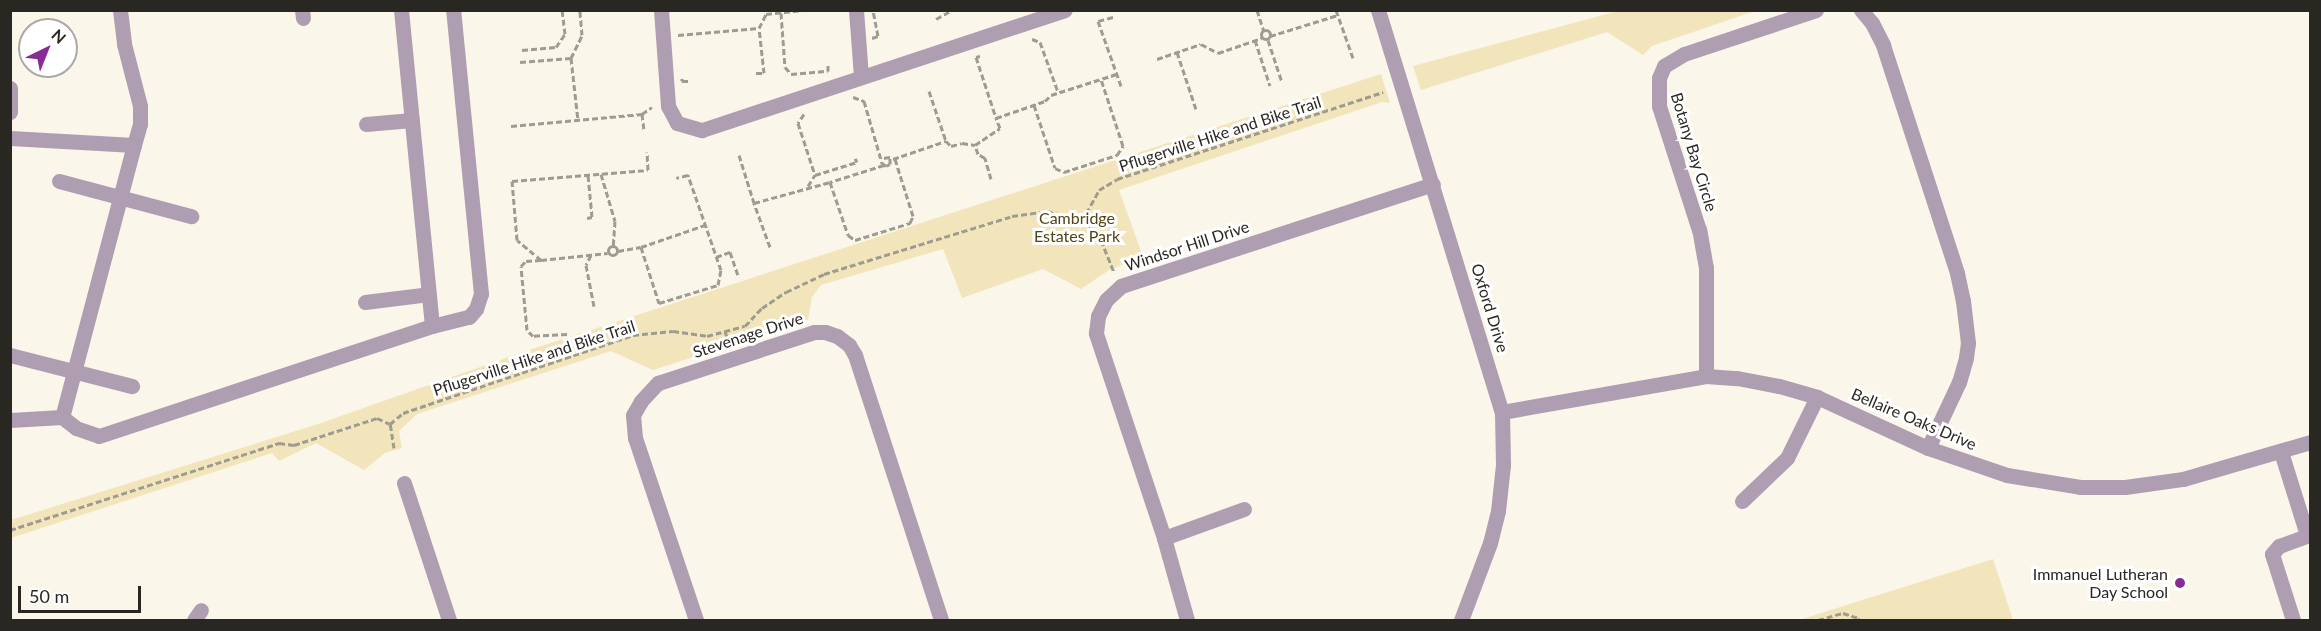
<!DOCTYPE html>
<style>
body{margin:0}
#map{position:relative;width:2321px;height:631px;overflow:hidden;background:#faf6e9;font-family:Lato,sans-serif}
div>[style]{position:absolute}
.green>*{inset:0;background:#f2e4bb}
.path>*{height:3px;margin-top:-1.5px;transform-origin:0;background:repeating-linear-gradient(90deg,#9e9b91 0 6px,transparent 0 9px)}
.path>.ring{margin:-1.5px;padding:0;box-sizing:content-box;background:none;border:3px solid #9e9b91;border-radius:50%}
.minor>*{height:15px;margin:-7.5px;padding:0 7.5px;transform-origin:7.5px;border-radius:7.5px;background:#af9db1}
.dots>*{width:16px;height:16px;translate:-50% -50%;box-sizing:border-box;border:3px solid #fff;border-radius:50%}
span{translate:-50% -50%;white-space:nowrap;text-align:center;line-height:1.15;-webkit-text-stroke:6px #fff;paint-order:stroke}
.street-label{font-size:16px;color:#292722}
.park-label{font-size:16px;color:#514418}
.poi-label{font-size:16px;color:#292722}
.right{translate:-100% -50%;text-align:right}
.frame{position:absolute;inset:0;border:12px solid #292722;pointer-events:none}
.north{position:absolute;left:18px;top:18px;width:60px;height:60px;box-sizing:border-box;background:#fff;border:2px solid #a9a9a7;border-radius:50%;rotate:43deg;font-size:16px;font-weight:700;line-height:24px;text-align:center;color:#292722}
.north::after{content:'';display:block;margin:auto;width:21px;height:27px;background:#882b96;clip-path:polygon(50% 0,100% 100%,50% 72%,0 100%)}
.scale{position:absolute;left:18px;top:586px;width:123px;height:27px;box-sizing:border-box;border:3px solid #292722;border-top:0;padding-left:8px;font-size:18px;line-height:21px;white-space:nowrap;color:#292722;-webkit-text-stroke:4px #fff;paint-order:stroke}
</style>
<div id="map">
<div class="green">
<i style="clip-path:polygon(1618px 11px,1755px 11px,1652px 46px,1643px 55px,1607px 32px,1421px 90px,1413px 66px)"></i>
<i style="clip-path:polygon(1381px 74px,1390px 103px,1382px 102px,1119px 190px,1143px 257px,1109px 270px,1081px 289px,1043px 269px,962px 298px,943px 249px,821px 285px,812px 297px,808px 320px,653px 370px,611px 351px,417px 414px,399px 431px,402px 448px,385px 453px,364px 470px,316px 443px,279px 461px,272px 453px,11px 538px,11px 520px,318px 424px,523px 352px)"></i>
<i style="clip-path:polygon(1993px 559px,2013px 620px,1799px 620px)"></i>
</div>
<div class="path">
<i style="left:1257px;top:10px;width:22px;rotate:72deg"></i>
<i style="left:1336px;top:10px;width:51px;rotate:70.5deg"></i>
<i style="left:781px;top:13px;width:54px;rotate:85.8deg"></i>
<i style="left:785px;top:67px;width:9px;rotate:49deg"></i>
<i style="left:791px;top:74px;width:37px;rotate:-5deg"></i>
<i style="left:828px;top:71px;width:6px;rotate:-90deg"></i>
<i style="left:1113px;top:17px;width:16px;rotate:165deg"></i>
<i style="left:1098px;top:21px;width:69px;rotate:70.5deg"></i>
<i style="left:936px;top:19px;width:18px;rotate:-29deg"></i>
<i class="ring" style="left:1261.5px;top:30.5px;width:6px;height:6px"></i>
<i style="left:678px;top:35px;width:81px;rotate:-4.9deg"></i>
<i style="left:759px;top:28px;width:16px;rotate:-63deg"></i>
<i style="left:766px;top:14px;width:38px;rotate:-6deg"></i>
<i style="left:1270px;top:36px;width:71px;rotate:-17.2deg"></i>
<i style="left:872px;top:38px;width:6px;rotate:-18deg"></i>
<i style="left:878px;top:36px;width:26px;rotate:-101deg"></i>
<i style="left:1032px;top:39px;width:9px;rotate:21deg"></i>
<i style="left:1040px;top:42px;width:53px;rotate:70.2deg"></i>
<i style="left:1255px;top:40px;width:48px;rotate:71.9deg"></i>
<i style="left:1268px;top:40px;width:44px;rotate:71.6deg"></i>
<i style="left:522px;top:50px;width:34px;rotate:-5deg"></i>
<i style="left:556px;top:47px;width:16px;rotate:-55deg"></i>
<i style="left:565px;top:34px;width:24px;rotate:-97deg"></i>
<i style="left:1177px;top:52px;width:60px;rotate:71.6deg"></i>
<i style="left:980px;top:56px;width:4px;rotate:166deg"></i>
<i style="left:976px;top:57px;width:64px;rotate:71.8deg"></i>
<i style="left:571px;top:58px;width:62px;rotate:83.6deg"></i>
<i style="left:1157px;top:59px;width:46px;rotate:-18.8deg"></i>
<i style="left:1201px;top:44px;width:19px;rotate:28deg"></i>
<i style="left:1218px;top:53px;width:46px;rotate:-18.8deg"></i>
<i style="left:520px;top:62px;width:51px;rotate:-4.5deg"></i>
<i style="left:571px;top:58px;width:25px;rotate:-64deg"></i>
<i style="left:582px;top:35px;width:25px;rotate:-95deg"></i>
<i style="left:756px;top:73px;width:8px"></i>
<i style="left:764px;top:73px;width:45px;rotate:-96.3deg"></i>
<i style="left:682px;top:78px;width:3px;rotate:90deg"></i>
<i style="left:682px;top:81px;width:6px"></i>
<i style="left:929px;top:91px;width:53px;rotate:71.2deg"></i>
<i style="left:946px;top:141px;width:7px;rotate:45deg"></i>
<i style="left:951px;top:146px;width:11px;rotate:-15deg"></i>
<i style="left:962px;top:143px;width:13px;rotate:9deg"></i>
<i style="left:853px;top:97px;width:12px;rotate:20deg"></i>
<i style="left:864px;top:101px;width:65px;rotate:73.8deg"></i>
<i style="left:882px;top:163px;width:5px;rotate:37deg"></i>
<i style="left:886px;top:166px;width:4px;rotate:-27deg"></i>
<i style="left:890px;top:164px;width:7px;rotate:-90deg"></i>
<i style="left:890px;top:157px;width:7px;rotate:172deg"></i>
<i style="left:1034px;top:105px;width:66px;rotate:71.6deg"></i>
<i style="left:1055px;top:168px;width:10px;rotate:24deg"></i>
<i style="left:1064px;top:172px;width:56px;rotate:-17.8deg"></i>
<i style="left:1117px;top:155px;width:11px;rotate:-56deg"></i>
<i style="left:1123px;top:146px;width:71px;rotate:-108.2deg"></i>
<i style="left:642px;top:114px;width:12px;rotate:-35deg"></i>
<i style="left:804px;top:114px;width:11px;rotate:124deg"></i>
<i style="left:798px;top:123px;width:55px;rotate:71.9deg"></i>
<i style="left:815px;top:175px;width:44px;rotate:-17.2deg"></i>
<i style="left:857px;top:162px;width:4px;rotate:-117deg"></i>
<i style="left:511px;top:126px;width:132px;rotate:-5.2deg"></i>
<i style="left:642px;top:114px;width:16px;rotate:83deg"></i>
<i style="left:739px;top:155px;width:50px;rotate:72.6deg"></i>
<i style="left:893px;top:159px;width:56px;rotate:-18.8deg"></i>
<i style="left:884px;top:165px;width:57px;rotate:162.5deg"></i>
<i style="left:830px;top:182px;width:56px;rotate:71.2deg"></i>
<i style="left:848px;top:235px;width:9px;rotate:36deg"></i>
<i style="left:855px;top:240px;width:58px;rotate:-17.2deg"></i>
<i style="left:910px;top:223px;width:8px;rotate:-67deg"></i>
<i style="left:913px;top:216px;width:60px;rotate:-107.5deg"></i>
<i style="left:601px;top:174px;width:49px;rotate:73.4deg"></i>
<i style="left:615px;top:221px;width:26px;rotate:94deg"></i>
<i style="left:991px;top:179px;width:22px;rotate:-106deg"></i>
<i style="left:985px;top:158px;width:8px;rotate:-150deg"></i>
<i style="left:978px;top:154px;width:9px;rotate:-108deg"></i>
<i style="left:975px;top:145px;width:30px;rotate:-34deg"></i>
<i style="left:1000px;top:128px;width:11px;rotate:-112deg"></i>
<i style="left:996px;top:118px;width:52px;rotate:-19.1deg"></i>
<i style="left:1045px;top:101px;width:8px;rotate:-45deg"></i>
<i style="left:1051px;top:95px;width:69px;rotate:-17.7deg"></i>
<i style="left:808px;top:186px;width:13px;rotate:-58deg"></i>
<i style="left:587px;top:218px;width:5px;rotate:-11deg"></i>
<i style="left:592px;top:217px;width:42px;rotate:-95.4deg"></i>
<i style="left:1082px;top:221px;width:35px;rotate:-61deg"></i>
<i style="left:1099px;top:190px;width:21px;rotate:-31deg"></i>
<i style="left:1117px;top:179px;width:280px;rotate:-18.1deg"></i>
<i class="ring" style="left:608.5px;top:246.5px;width:6px;height:6px"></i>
<i style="left:641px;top:247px;width:68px;rotate:-19deg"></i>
<i style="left:770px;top:247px;width:47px;rotate:-110deg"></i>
<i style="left:754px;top:203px;width:79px;rotate:-15.4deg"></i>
<i style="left:618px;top:251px;width:23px;rotate:-10deg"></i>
<i style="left:641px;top:247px;width:59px;rotate:72.2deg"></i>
<i style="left:659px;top:303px;width:62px;rotate:-17deg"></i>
<i style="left:718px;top:285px;width:15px;rotate:-79deg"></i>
<i style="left:721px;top:270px;width:101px;rotate:-109.2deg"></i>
<i style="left:688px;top:175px;width:12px;rotate:166deg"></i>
<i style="left:591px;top:255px;width:11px;rotate:117deg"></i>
<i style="left:586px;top:265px;width:42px;rotate:79deg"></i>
<i style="left:716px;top:257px;width:15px;rotate:-20deg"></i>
<i style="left:730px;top:252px;width:24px;rotate:71deg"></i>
<i style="left:541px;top:260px;width:67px;rotate:-6deg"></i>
<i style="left:725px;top:331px;width:10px;rotate:73deg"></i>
<i style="left:567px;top:334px;width:34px;rotate:177deg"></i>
<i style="left:533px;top:336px;width:8px;rotate:-135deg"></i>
<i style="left:527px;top:330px;width:64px;rotate:-95.4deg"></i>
<i style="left:521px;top:266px;width:7px;rotate:-45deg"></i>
<i style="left:526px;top:261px;width:15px;rotate:-4deg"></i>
<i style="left:541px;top:260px;width:31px;rotate:-140deg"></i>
<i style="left:517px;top:240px;width:59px;rotate:-94.8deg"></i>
<i style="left:512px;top:181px;width:136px;rotate:-4.6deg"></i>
<i style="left:648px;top:170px;width:18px;rotate:-93deg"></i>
<i style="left:394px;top:448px;width:24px;rotate:-99deg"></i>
<i style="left:390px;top:424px;width:17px;rotate:-40deg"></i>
<i style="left:403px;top:413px;width:243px;rotate:-18.7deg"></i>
<i style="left:633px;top:335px;width:40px;rotate:-5.7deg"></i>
<i style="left:673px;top:331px;width:34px;rotate:8deg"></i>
<i style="left:707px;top:336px;width:39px;rotate:-15deg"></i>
<i style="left:745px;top:326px;width:25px;rotate:-47deg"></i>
<i style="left:762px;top:308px;width:29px;rotate:-34deg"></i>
<i style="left:786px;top:292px;width:42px;rotate:-25.3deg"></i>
<i style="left:824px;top:274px;width:197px;rotate:-17.1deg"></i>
<i style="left:1012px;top:216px;width:35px;rotate:-8deg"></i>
<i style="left:1047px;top:211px;width:36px;rotate:16deg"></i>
<i style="left:1082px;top:221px;width:27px;rotate:45deg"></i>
<i style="left:1101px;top:240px;width:35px;rotate:68deg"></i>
<i style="left:10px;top:530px;width:283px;rotate:-17.9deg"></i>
<i style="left:279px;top:443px;width:15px;rotate:8deg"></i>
<i style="left:294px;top:445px;width:87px;rotate:-18deg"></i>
<i style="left:377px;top:418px;width:14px;rotate:25deg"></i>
<i style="left:1818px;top:620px;width:26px;rotate:-16deg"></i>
<i style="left:1843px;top:613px;width:16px;rotate:18deg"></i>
<i style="left:1858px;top:618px;width:2px;rotate:63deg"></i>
</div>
<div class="minor">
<i style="left:120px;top:10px;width:34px;rotate:83deg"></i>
<i style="left:124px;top:44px;width:64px;rotate:75.5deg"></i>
<i style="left:140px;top:106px;width:18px;rotate:90deg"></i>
<i style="left:140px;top:124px;width:22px;rotate:106deg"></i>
<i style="left:302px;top:10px;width:8px;rotate:83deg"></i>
<i style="left:661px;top:10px;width:96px;rotate:85.8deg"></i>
<i style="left:668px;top:106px;width:19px;rotate:62deg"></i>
<i style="left:677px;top:123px;width:26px;rotate:16deg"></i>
<i style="left:702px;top:130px;width:382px;rotate:-18.3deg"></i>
<i style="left:856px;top:10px;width:67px;rotate:85.7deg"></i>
<i style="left:1378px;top:10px;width:421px;rotate:72.9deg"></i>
<i style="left:1502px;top:412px;width:53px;rotate:88.9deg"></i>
<i style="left:1503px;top:465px;width:46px;rotate:96.2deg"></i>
<i style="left:1498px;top:511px;width:33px;rotate:104deg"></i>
<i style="left:1490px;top:543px;width:82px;rotate:110.6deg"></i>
<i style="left:1861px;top:10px;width:17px;rotate:50deg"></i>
<i style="left:1872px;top:23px;width:25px;rotate:63deg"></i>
<i style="left:1883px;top:45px;width:240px;rotate:72deg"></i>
<i style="left:1957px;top:273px;width:29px;rotate:78deg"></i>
<i style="left:1963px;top:301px;width:42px;rotate:83.2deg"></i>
<i style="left:1968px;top:343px;width:15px;rotate:98deg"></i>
<i style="left:1966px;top:358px;width:25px;rotate:106deg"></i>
<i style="left:1959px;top:382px;width:73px;rotate:115.2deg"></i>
<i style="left:10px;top:88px;width:24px;rotate:90deg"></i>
<i style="left:366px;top:124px;width:46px;rotate:-5deg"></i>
<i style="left:10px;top:138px;width:124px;rotate:3.2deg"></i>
<i style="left:134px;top:145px;width:281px;rotate:104.8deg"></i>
<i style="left:62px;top:417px;width:52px;rotate:176.7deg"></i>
<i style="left:59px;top:181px;width:137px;rotate:14.9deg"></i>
<i style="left:365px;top:302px;width:64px;rotate:-7.1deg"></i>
<i style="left:432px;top:326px;width:38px;rotate:-14deg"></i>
<i style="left:469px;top:317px;width:11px;rotate:-49deg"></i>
<i style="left:476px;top:309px;width:16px;rotate:-72deg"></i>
<i style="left:481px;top:294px;width:285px;rotate:-95.6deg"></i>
<i style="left:10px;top:355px;width:126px;rotate:14.3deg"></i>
<i style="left:1706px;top:376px;width:108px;rotate:-90deg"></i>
<i style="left:1706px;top:268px;width:39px;rotate:-100deg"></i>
<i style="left:1699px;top:230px;width:130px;rotate:-107.9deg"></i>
<i style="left:1659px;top:106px;width:28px;rotate:-90deg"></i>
<i style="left:1659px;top:78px;width:13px;rotate:-67deg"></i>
<i style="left:1664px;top:66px;width:23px;rotate:-31deg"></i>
<i style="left:1684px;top:54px;width:139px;rotate:-18.4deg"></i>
<i style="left:1502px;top:412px;width:207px;rotate:-10deg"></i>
<i style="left:1706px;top:376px;width:31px;rotate:4deg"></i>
<i style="left:1737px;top:378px;width:43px;rotate:10.8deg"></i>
<i style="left:1779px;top:386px;width:40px;rotate:16deg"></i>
<i style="left:1817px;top:397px;width:122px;rotate:24.7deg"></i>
<i style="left:1928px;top:448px;width:83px;rotate:18.9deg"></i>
<i style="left:2007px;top:475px;width:74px;rotate:9.3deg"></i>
<i style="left:2080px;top:487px;width:45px"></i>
<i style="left:2125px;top:487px;width:59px;rotate:-7.9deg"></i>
<i style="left:2183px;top:479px;width:132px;rotate:-16.2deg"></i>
<i style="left:62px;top:417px;width:18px;rotate:38deg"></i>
<i style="left:76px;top:428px;width:24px;rotate:19deg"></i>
<i style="left:99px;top:436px;width:351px;rotate:-18.3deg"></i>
<i style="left:432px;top:326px;width:318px;rotate:-95.6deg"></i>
<i style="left:2281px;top:452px;width:87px;rotate:72.6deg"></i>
<i style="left:404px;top:483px;width:144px;rotate:71.8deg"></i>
<i style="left:1742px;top:501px;width:62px;rotate:-43.7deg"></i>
<i style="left:1787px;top:458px;width:68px;rotate:-63.8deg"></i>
<i style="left:1164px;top:538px;width:85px;rotate:-19.9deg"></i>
<i style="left:194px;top:620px;width:12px;rotate:-55deg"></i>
<i style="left:696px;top:620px;width:192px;rotate:-108.5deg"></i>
<i style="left:635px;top:438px;width:23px;rotate:-95deg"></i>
<i style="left:633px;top:415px;width:16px;rotate:-60deg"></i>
<i style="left:641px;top:401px;width:25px;rotate:-47deg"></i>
<i style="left:658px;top:383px;width:164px;rotate:-18.1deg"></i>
<i style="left:814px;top:332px;width:11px"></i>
<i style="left:825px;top:332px;width:13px;rotate:18deg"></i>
<i style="left:837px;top:336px;width:15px;rotate:37deg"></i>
<i style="left:849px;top:345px;width:12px;rotate:59deg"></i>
<i style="left:855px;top:355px;width:279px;rotate:72deg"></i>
<i style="left:1187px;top:620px;width:85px;rotate:-105.7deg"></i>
<i style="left:1164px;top:538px;width:216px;rotate:-108.4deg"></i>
<i style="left:1096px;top:333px;width:17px;rotate:-83deg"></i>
<i style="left:1098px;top:316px;width:18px;rotate:-63deg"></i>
<i style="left:1106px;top:300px;width:21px;rotate:-43deg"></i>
<i style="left:1121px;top:286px;width:328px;rotate:-18.1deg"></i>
<i style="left:2293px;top:620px;width:69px;rotate:-107.7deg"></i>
<i style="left:2272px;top:554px;width:11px;rotate:-49deg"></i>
<i style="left:2279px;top:546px;width:33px;rotate:-20deg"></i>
</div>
<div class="dots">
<i style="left:2180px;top:583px;background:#882b96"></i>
</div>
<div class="street-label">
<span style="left:1220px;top:134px;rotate:-18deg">Pflugerville Hike and Bike Trail</span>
<span style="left:1694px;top:152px;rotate:73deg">Botany Bay Circle</span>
<span style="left:1187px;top:246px;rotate:-18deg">Windsor Hill Drive</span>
<span style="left:1490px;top:308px;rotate:73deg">Oxford Drive</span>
<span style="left:748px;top:335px;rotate:-18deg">Stevenage Drive</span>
<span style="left:534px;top:358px;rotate:-18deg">Pflugerville Hike and Bike Trail</span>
<span style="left:1914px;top:419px;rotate:23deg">Bellaire Oaks Drive</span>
</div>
<div class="park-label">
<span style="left:1077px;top:227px">Cambridge<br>Estates Park</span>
</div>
<div class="poi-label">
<span class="right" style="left:2168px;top:583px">Immanuel Lutheran<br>Day School</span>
</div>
<div class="frame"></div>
<div class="north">N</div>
<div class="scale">50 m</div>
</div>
